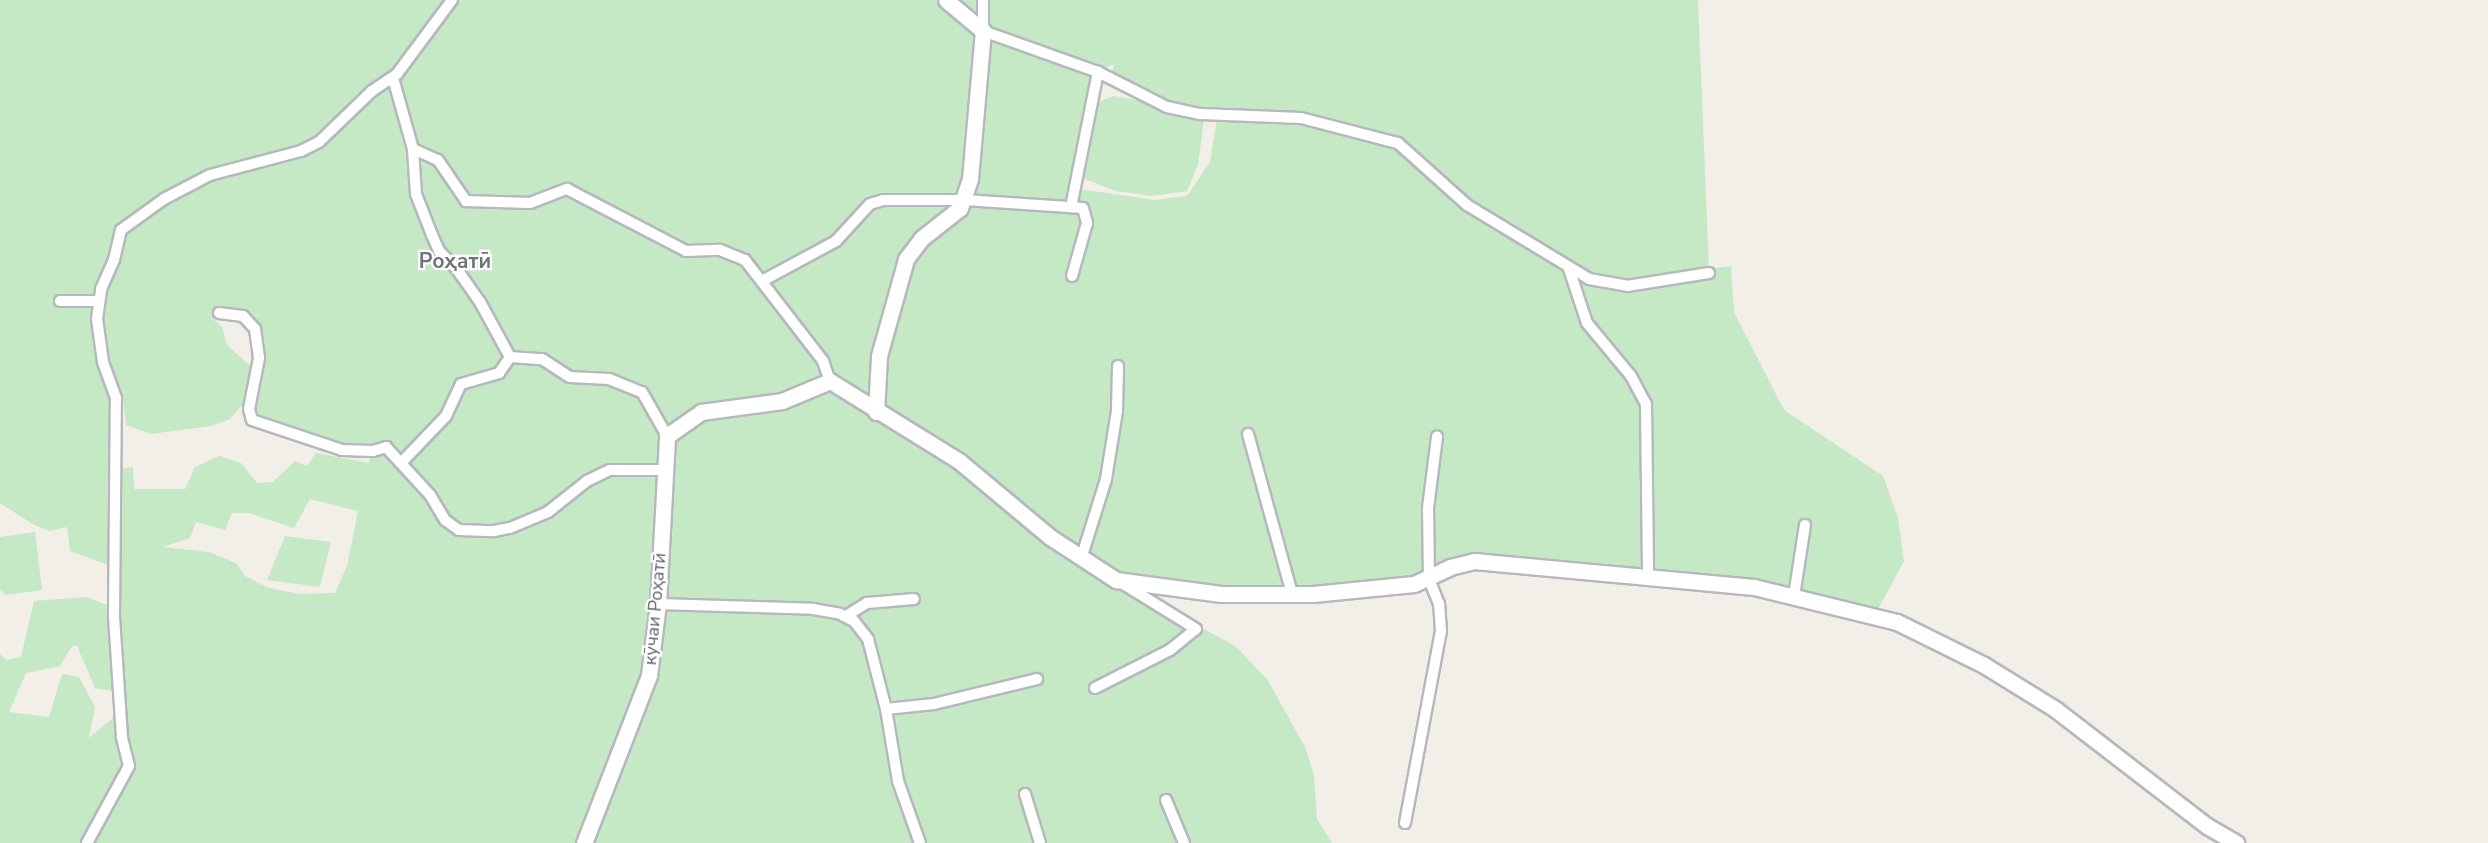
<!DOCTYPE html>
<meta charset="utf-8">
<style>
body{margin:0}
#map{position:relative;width:2488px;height:843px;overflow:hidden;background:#f1efe8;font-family:"Nunito Sans",sans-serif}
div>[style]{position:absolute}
.green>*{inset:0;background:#c5e8c5}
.roads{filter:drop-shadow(2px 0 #b5b8bc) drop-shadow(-2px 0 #b5b8bc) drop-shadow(0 2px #b5b8bc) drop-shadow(0 -2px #b5b8bc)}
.street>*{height:10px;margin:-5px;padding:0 5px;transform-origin:5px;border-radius:5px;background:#fff}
.secondary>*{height:15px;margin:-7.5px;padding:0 7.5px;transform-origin:7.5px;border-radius:7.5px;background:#fff}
span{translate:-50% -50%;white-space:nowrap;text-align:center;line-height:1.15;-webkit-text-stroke:4.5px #fff;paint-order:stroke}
.street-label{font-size:18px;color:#5f6368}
.quarter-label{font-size:21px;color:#70757a;font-weight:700}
</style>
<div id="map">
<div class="green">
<i style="clip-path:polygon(evenodd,0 0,1698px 0,1709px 269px,1731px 266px,1734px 312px,1784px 410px,1883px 476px,1898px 518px,1904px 561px,1877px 611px,1756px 583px,1648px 569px,1604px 570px,1487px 557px,1407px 585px,1321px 594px,1120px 583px,1235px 646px,1267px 679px,1305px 747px,1314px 775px,1317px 819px,1332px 843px,0 843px,0 654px,6px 660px,21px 657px,34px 601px,87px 597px,114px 608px,116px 568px,70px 551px,67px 527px,50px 531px,34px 525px,0 503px,0 0,1114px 64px,1111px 78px,1130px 92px,1218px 113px,1210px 162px,1187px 196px,1155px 200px,1072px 188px,1097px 72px,1114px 64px,0 0,233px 312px,252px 327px,256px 371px,227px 345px,222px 327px,212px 318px,233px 312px,0 0,115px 391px,123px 399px,126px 425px,151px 434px,211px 426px,230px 419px,247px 400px,246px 418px,259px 426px,370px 452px,369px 463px,316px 453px,307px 466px,295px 461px,273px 482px,257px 483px,241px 463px,219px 456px,195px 467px,185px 489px,134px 489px,133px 467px,118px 469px,115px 391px,0 0,310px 499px,358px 511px,347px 566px,335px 593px,300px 594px,269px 588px,245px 576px,236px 563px,209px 552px,163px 547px,190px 538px,196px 522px,225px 530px,232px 513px,249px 513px,294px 528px,310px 499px,0 0,72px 646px,77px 646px,95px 688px,124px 693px,121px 711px,89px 738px,95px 707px,79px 677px,62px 674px,49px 717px,9px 712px,26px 673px,60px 666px,72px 646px)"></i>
<i style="clip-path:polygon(1114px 96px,1163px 105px,1204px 119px,1198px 165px,1187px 191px,1152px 196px,1115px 191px,1083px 178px,1098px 102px)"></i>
<i style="clip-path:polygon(35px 532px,42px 590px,6px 595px,0 590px,0 537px)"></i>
<i style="clip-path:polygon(285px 536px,331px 542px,320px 587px,267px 580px)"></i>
</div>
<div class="roads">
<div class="street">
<i style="left:983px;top:0;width:31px;rotate:90deg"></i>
<i style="left:983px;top:31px;width:122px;rotate:19.6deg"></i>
<i style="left:1098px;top:72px;width:77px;rotate:26.9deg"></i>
<i style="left:1167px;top:107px;width:35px;rotate:12deg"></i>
<i style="left:1201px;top:114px;width:100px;rotate:2.3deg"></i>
<i style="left:1301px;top:118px;width:100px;rotate:14.5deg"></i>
<i style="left:1398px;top:143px;width:93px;rotate:41.9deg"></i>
<i style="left:1467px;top:205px;width:143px;rotate:31.2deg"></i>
<i style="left:1589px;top:279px;width:39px;rotate:10deg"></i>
<i style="left:1627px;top:286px;width:83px;rotate:-9deg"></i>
<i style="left:393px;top:78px;width:74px;rotate:74.3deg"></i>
<i style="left:413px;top:149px;width:45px;rotate:86.2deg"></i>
<i style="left:416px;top:194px;width:44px;rotate:68.7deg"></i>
<i style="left:432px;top:235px;width:17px;rotate:66deg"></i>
<i style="left:439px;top:251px;width:24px;rotate:45deg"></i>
<i style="left:456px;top:268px;width:42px;rotate:54.8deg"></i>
<i style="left:480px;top:302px;width:63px;rotate:61.4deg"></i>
<i style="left:510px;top:357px;width:32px;rotate:4deg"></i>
<i style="left:542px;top:359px;width:33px;rotate:33deg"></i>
<i style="left:570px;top:377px;width:39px;rotate:3deg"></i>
<i style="left:609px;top:379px;width:35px;rotate:22deg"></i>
<i style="left:642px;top:392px;width:51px;rotate:60.4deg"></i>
<i style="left:413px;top:149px;width:27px;rotate:24deg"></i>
<i style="left:438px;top:160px;width:50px;rotate:55.7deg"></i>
<i style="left:466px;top:201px;width:64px;rotate:1.8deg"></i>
<i style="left:530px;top:203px;width:40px;rotate:-21deg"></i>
<i style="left:567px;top:189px;width:134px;rotate:27.5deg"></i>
<i style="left:686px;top:251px;width:34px;rotate:-2deg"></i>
<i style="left:720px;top:250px;width:27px;rotate:22deg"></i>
<i style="left:745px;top:260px;width:128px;rotate:52.3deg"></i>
<i style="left:823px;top:361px;width:21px;rotate:71deg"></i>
<i style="left:1071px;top:207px;width:138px;rotate:-78.7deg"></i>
<i style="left:1569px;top:269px;width:57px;rotate:71.6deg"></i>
<i style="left:1587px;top:323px;width:69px;rotate:50.3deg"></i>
<i style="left:1631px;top:376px;width:32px;rotate:62deg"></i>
<i style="left:1646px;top:404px;width:173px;rotate:89.3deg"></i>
<i style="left:762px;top:281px;width:84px;rotate:-28.4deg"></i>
<i style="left:836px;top:241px;width:50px;rotate:-47.4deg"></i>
<i style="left:870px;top:204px;width:14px;rotate:-17deg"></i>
<i style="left:883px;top:200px;width:82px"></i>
<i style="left:965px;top:200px;width:118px;rotate:3.9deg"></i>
<i style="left:1083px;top:208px;width:16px;rotate:75deg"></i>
<i style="left:1087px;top:223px;width:55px;rotate:105.8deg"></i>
<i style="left:60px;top:301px;width:38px"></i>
<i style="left:219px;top:313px;width:24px;rotate:7deg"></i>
<i style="left:243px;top:316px;width:18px;rotate:47deg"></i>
<i style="left:255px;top:329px;width:29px;rotate:82deg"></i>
<i style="left:259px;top:358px;width:52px;rotate:101.1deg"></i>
<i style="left:249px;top:409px;width:11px;rotate:75deg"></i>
<i style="left:252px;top:420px;width:95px;rotate:18.4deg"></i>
<i style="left:342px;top:450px;width:31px;rotate:2deg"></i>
<i style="left:373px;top:451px;width:14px;rotate:-17deg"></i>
<i style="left:386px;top:447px;width:65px;rotate:47.5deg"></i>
<i style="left:430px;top:495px;width:29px;rotate:59deg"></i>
<i style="left:445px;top:520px;width:17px;rotate:36deg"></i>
<i style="left:459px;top:530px;width:35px;rotate:2deg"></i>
<i style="left:494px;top:531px;width:16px;rotate:-11deg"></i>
<i style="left:510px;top:528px;width:41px;rotate:-22.8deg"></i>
<i style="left:548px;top:512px;width:50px;rotate:-38.5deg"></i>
<i style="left:587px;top:481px;width:25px;rotate:-26deg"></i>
<i style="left:610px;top:470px;width:55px"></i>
<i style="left:1248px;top:434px;width:166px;rotate:74.6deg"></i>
<i style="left:401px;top:463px;width:65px;rotate:-46.2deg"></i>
<i style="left:446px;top:416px;width:35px;rotate:-65deg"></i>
<i style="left:461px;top:384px;width:40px;rotate:-16deg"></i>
<i style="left:499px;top:373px;width:19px;rotate:-55deg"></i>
<i style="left:1081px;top:559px;width:84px;rotate:-72.6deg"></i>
<i style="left:1106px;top:479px;width:69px;rotate:-80.8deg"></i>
<i style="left:1117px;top:411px;width:45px;rotate:-88.7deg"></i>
<i style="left:1794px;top:596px;width:72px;rotate:-81.2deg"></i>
<i style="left:658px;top:604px;width:155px;rotate:1.8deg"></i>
<i style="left:813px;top:609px;width:27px;rotate:10deg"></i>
<i style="left:840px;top:614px;width:16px;rotate:27deg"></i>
<i style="left:854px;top:621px;width:23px;rotate:52deg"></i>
<i style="left:868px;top:639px;width:72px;rotate:75.6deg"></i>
<i style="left:886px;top:709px;width:73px;rotate:80.5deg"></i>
<i style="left:898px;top:781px;width:66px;rotate:70.5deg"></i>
<i style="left:846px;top:616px;width:25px;rotate:-32deg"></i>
<i style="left:867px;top:603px;width:47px;rotate:-4.9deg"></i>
<i style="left:1095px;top:688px;width:84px;rotate:-26.9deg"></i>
<i style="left:1170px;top:650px;width:33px;rotate:-39deg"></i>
<i style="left:1196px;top:629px;width:86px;rotate:-148.3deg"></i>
<i style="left:886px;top:709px;width:48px;rotate:-5.9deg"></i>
<i style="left:934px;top:704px;width:106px;rotate:-13.6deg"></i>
<i style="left:1025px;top:794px;width:51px;rotate:73deg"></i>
<i style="left:1166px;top:800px;width:47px;rotate:67.3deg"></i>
<i style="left:1405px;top:823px;width:195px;rotate:-79.4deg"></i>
<i style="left:1441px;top:631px;width:27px;rotate:-94deg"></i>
<i style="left:1439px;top:604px;width:27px;rotate:-112deg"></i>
<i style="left:1429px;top:579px;width:71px;rotate:-90.8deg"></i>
<i style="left:1428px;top:508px;width:72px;rotate:-82.8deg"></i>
<i style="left:87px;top:843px;width:88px;rotate:-61.4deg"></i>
<i style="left:129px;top:766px;width:30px;rotate:-104deg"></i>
<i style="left:122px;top:737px;width:121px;rotate:-93.8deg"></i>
<i style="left:114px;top:616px;width:218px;rotate:-89.5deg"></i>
<i style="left:116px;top:398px;width:38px;rotate:-110deg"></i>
<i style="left:103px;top:362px;width:43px;rotate:-97.9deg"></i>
<i style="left:97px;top:319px;width:30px;rotate:-82deg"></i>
<i style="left:101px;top:289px;width:32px;rotate:-66deg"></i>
<i style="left:114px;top:260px;width:31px;rotate:-77deg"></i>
<i style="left:121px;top:230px;width:53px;rotate:-35.8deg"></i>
<i style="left:164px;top:199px;width:52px;rotate:-27.6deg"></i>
<i style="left:210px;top:175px;width:94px;rotate:-14.8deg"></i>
<i style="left:301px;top:151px;width:20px;rotate:-27deg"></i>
<i style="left:319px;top:142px;width:74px;rotate:-43.9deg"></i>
<i style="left:372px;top:91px;width:30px;rotate:-34deg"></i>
<i style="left:397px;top:74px;width:92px;rotate:-53.4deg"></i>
</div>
<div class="secondary">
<i style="left:876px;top:412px;width:56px;rotate:-86.9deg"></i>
<i style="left:879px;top:356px;width:101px;rotate:-74.4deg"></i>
<i style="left:906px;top:259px;width:26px;rotate:-53deg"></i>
<i style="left:922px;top:238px;width:48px;rotate:-38.3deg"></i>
<i style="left:960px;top:208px;width:31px;rotate:-71deg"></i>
<i style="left:970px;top:179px;width:149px;rotate:-85deg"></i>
<i style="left:983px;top:31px;width:48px;rotate:-140deg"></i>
<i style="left:584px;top:843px;width:180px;rotate:-68.8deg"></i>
<i style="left:649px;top:675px;width:72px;rotate:-82.8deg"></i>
<i style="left:658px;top:604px;width:168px;rotate:-86.9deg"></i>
<i style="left:667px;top:436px;width:42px;rotate:-35.2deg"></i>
<i style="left:701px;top:412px;width:82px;rotate:-7.7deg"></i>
<i style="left:782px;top:401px;width:52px;rotate:-22.6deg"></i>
<i style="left:830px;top:381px;width:152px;rotate:31.8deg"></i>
<i style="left:959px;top:461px;width:119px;rotate:39.9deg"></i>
<i style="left:1050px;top:537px;width:79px;rotate:33.1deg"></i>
<i style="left:1116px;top:580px;width:106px;rotate:7.6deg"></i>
<i style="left:1221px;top:594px;width:92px"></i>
<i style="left:1313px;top:594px;width:101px;rotate:-5.7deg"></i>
<i style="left:1414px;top:584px;width:40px;rotate:-25deg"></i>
<i style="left:1450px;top:567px;width:25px;rotate:-14deg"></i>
<i style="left:1474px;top:561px;width:281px;rotate:5.3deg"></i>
<i style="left:1754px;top:587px;width:147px;rotate:13.8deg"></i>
<i style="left:1897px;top:622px;width:97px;rotate:26.3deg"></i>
<i style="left:1984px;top:665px;width:84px;rotate:31.8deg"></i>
<i style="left:2055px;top:709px;width:192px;rotate:37.6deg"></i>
<i style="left:2207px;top:826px;width:34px;rotate:30deg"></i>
</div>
</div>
<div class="street-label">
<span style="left:655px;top:609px;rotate:-85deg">кӯчаи Роҳатӣ</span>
</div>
<div class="quarter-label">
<span style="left:455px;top:261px">Роҳатӣ</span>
</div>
</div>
